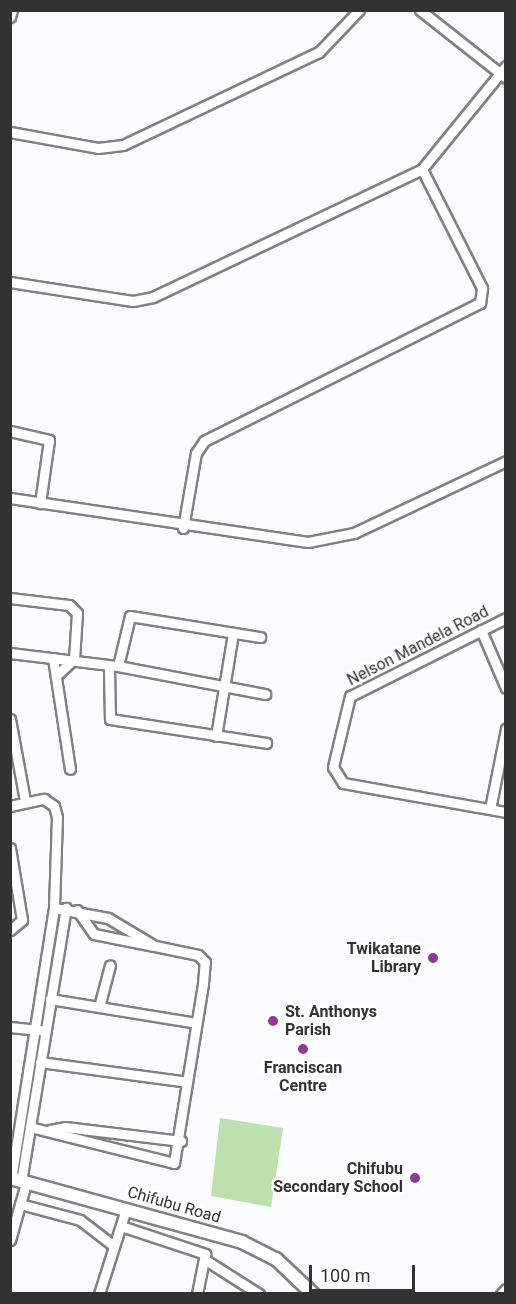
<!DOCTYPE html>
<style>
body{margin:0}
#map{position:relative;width:516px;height:1304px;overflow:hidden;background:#fafbfd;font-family:Roboto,sans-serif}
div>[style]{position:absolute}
.green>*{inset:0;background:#bde1ad}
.roads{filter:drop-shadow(2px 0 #808183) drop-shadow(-2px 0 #808183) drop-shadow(0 2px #808183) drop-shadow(0 -2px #808183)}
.minor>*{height:9px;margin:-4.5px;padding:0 4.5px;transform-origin:4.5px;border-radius:4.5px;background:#fff}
.major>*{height:12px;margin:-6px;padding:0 6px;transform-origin:6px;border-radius:6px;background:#fff}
.dots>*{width:16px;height:16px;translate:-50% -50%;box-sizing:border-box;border:3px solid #fff;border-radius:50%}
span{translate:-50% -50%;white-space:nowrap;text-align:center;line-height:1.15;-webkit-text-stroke:5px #fff;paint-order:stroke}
.street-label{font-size:16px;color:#323233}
.poi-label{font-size:16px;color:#323233;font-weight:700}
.right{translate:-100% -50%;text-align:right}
.left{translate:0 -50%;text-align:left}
.frame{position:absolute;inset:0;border:12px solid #323233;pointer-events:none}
.scale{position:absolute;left:309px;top:1265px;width:106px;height:27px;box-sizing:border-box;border:3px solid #323233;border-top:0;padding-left:8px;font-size:18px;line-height:21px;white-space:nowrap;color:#323233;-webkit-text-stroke:4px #fff;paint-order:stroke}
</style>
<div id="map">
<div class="green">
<i style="clip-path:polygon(220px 1118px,283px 1128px,271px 1207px,211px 1196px)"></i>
</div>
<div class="roads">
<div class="minor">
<i style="left:420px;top:10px;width:110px;rotate:38.3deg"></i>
<i style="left:10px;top:17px;width:7px;rotate:-74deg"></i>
<i style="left:10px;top:132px;width:89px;rotate:10.3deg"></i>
<i style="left:98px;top:148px;width:25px;rotate:-7deg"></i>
<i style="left:123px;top:145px;width:217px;rotate:-25.4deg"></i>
<i style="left:319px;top:52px;width:58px;rotate:-46.4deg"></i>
<i style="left:10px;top:282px;width:124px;rotate:8.8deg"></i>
<i style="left:133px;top:301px;width:20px;rotate:-11deg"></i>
<i style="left:153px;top:297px;width:298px;rotate:-25.4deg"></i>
<i style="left:422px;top:169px;width:133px;rotate:-50.8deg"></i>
<i style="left:10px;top:431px;width:40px;rotate:13deg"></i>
<i style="left:49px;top:440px;width:64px;rotate:98.1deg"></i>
<i style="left:10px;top:498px;width:301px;rotate:8.4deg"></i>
<i style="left:308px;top:542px;width:47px;rotate:-11.1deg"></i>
<i style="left:354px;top:533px;width:168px;rotate:-25.3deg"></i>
<i style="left:183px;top:528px;width:76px;rotate:-80.2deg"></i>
<i style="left:196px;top:453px;width:14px;rotate:-56deg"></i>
<i style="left:204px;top:441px;width:309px;rotate:-26.6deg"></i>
<i style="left:480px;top:303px;width:15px;rotate:-82deg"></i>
<i style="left:482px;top:288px;width:133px;rotate:-116.8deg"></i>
<i style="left:10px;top:598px;width:59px;rotate:6.8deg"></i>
<i style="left:69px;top:605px;width:11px;rotate:45deg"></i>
<i style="left:77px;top:613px;width:46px;rotate:93.7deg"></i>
<i style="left:74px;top:659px;width:25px;rotate:137deg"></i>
<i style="left:506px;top:618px;width:174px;rotate:153.4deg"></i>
<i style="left:350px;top:696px;width:73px;rotate:103.5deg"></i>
<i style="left:333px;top:767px;width:19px;rotate:58deg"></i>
<i style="left:343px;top:783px;width:166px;rotate:10.1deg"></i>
<i style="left:481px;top:630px;width:63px;rotate:66.7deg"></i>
<i style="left:10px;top:653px;width:109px;rotate:6.9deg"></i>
<i style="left:118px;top:666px;width:150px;rotate:10.8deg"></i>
<i style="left:53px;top:658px;width:112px;rotate:81.3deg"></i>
<i style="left:118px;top:666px;width:51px;rotate:-76.5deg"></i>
<i style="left:130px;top:616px;width:132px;rotate:9.2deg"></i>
<i style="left:109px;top:668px;width:51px;rotate:88.9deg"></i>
<i style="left:110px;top:719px;width:158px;rotate:8.7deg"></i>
<i style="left:10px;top:719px;width:83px;rotate:79.6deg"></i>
<i style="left:216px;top:736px;width:104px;rotate:-80.6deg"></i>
<i style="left:10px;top:806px;width:35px;rotate:-12deg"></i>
<i style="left:44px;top:799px;width:12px;rotate:35deg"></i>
<i style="left:54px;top:806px;width:11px;rotate:75deg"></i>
<i style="left:57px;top:817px;width:91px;rotate:91.9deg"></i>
<i style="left:54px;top:908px;width:274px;rotate:99deg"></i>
<i style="left:490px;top:809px;width:82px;rotate:-78.7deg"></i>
<i style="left:10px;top:848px;width:73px;rotate:80.5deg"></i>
<i style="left:22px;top:920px;width:16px;rotate:140deg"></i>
<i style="left:77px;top:910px;width:29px;rotate:55deg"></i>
<i style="left:94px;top:934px;width:60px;rotate:11.5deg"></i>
<i style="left:50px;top:999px;width:148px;rotate:9.3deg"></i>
<i style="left:99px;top:1007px;width:43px;rotate:-75.3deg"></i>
<i style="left:10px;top:1027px;width:31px;rotate:6deg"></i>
<i style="left:40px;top:1062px;width:148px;rotate:7.7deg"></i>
<i style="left:30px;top:1127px;width:148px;rotate:14deg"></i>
<i style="left:174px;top:1163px;width:182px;rotate:-80.8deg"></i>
<i style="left:203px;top:983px;width:21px;rotate:-85deg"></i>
<i style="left:205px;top:962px;width:10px;rotate:-135deg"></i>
<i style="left:198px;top:955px;width:44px;rotate:-168.2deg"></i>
<i style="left:155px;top:946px;width:55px;rotate:-149.2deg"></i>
<i style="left:108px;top:918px;width:55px;rotate:-169.5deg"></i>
<i style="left:50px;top:1130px;width:15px;rotate:-11deg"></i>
<i style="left:65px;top:1127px;width:117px;rotate:6.9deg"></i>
<i style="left:21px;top:1182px;width:278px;rotate:-80.7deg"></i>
<i style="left:20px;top:1204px;width:62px;rotate:14.9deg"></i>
<i style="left:80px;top:1220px;width:43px;rotate:37.4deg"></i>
<i style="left:121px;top:1226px;width:89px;rotate:18.4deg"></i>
<i style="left:205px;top:1254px;width:41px;rotate:101.3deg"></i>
<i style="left:10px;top:1240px;width:59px;rotate:-74.3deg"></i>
<i style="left:207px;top:1261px;width:62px;rotate:32.4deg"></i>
<i style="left:99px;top:1294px;width:89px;rotate:-72.4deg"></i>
<i style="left:501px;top:1294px;width:7px;rotate:-45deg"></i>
</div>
<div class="major">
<i style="left:10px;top:1178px;width:241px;rotate:15.4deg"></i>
<i style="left:242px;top:1242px;width:38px;rotate:27deg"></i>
<i style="left:276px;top:1259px;width:51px;rotate:43.4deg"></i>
</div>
</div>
<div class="dots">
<i style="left:433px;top:958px;background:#97349b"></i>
<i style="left:273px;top:1021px;background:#97349b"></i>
<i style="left:303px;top:1049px;background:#97349b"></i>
<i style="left:415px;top:1178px;background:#97349b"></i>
</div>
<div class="street-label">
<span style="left:418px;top:646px;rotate:-27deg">Nelson Mandela Road</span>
<span style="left:174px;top:1205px;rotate:16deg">Chifubu Road</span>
</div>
<div class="poi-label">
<span class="right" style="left:421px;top:958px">Twikatane<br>Library</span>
<span class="left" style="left:285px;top:1021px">St. Anthonys<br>Parish</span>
<span style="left:303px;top:1077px">Franciscan<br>Centre</span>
<span class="right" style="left:403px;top:1178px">Chifubu<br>Secondary School</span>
</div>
<div class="frame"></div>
<div class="scale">100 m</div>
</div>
